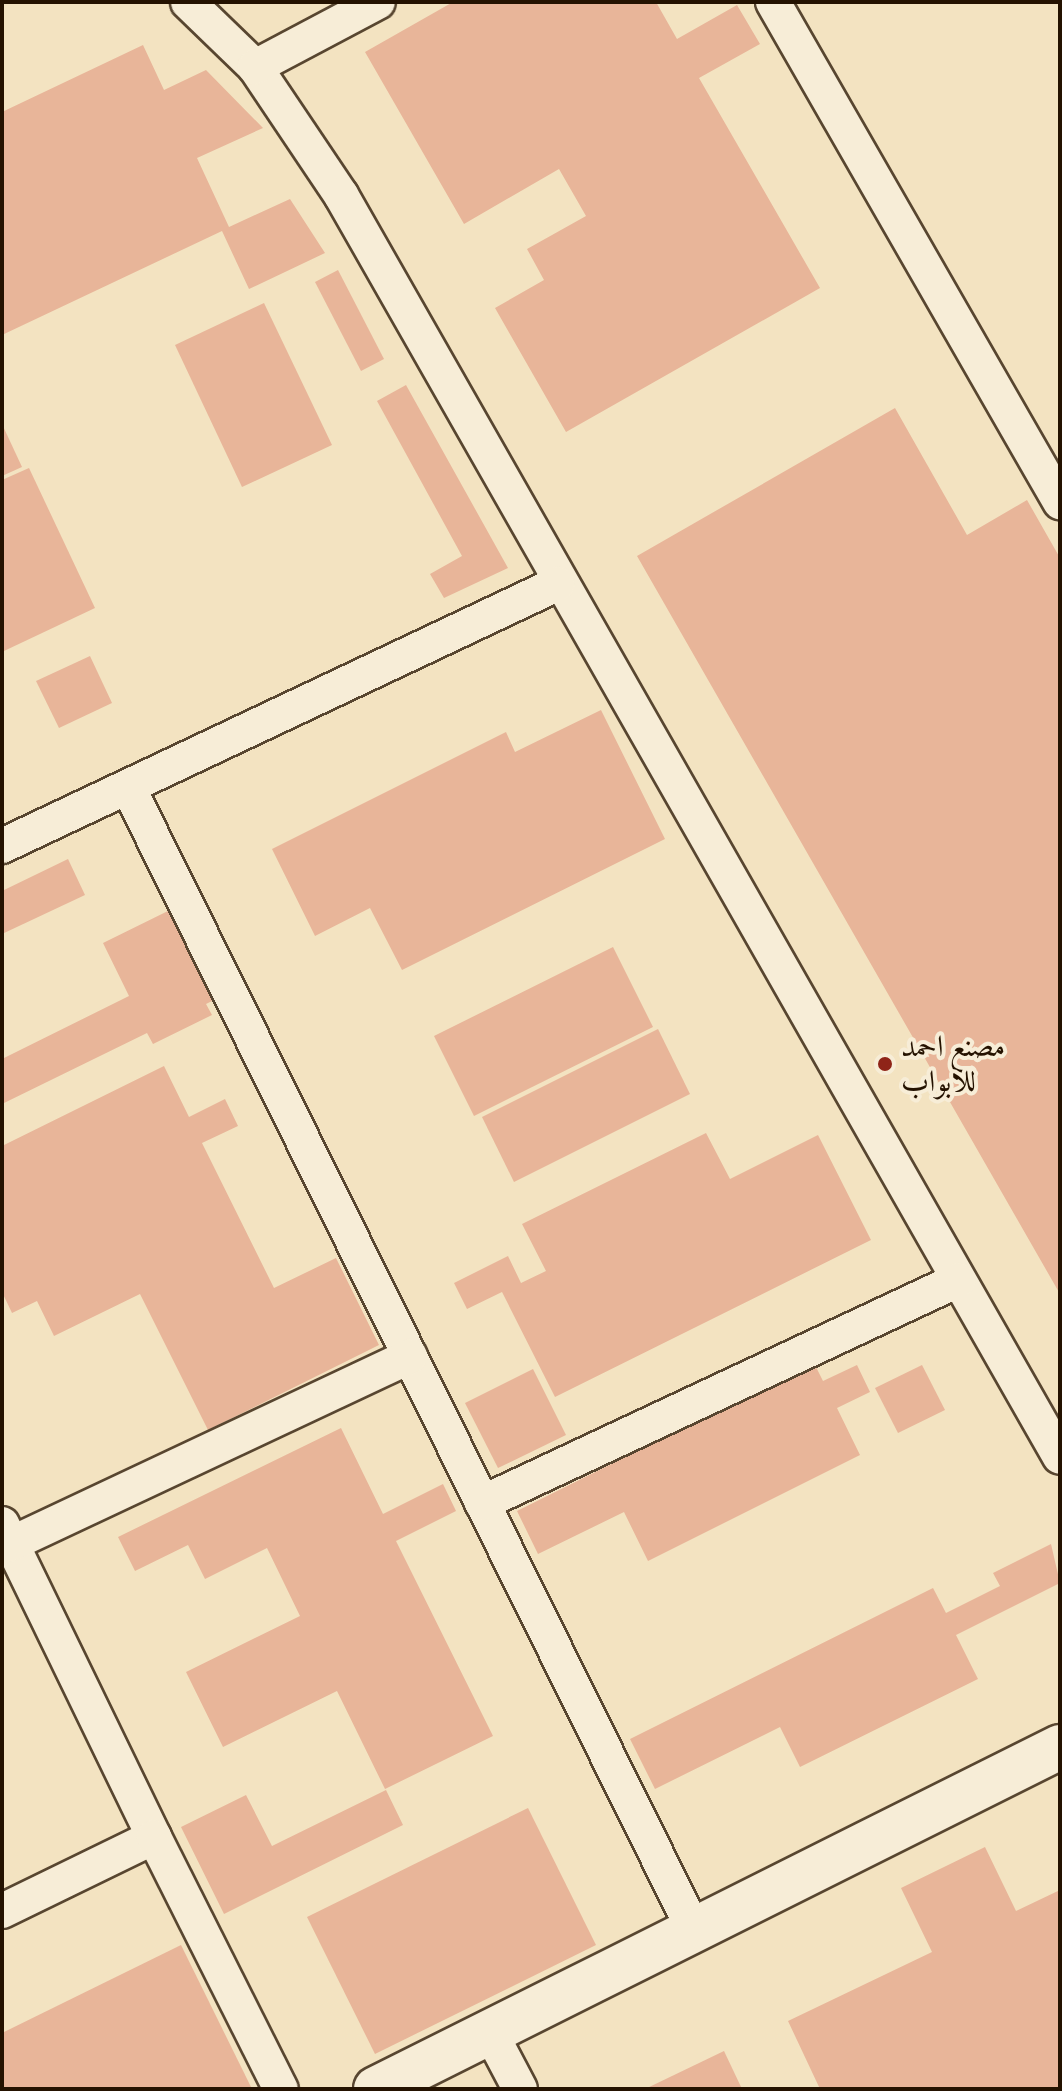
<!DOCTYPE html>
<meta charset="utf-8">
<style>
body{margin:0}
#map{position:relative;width:1062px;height:2091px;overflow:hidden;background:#f3e3c1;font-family:"Libre Bodoni",Amiri,serif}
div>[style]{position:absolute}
.building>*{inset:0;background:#e8b599}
.roads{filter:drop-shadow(2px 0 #584630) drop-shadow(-2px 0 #584630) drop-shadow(0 2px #584630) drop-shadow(0 -2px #584630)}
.street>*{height:34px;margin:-17px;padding:0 17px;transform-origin:17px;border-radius:17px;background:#f7edd7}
.secondary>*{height:44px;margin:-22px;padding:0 22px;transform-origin:22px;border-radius:22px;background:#f7edd7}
.dots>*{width:22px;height:22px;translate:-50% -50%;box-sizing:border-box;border:4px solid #f7edd7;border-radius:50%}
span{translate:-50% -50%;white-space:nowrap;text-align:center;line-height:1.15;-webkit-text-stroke:8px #f7edd7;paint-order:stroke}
.poi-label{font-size:30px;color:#241200}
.left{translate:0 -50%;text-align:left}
.frame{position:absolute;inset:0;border:4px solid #241200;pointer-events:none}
</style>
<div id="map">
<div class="building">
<i style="clip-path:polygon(453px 2px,656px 2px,677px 39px,737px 5px,760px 44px,699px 78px,820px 288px,566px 432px,495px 308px,544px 280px,527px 249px,586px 216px,559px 169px,464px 224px,365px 52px)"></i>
<i style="clip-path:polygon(143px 45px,164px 90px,206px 70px,263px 128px,197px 158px,229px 227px,290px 199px,325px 253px,249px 289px,222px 231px,2px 335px,2px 112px)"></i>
<i style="clip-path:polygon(338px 270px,384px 359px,361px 371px,315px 282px)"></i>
<i style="clip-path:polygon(264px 303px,332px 445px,242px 487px,175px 345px)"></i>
<i style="clip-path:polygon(406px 385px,508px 568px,444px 598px,430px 574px,462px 556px,377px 401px)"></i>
<i style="clip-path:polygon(895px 408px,967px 535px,1027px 500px,1060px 558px,1060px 1294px,637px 556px)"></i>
<i style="clip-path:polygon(2px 424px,22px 467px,2px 476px)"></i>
<i style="clip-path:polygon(29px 468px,95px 608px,4px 651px,2px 480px)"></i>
<i style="clip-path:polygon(90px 656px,112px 703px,59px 728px,36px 681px)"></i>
<i style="clip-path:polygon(601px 710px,665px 839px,402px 970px,370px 908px,315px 936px,272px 849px,506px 732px,515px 752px)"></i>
<i style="clip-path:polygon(68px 859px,85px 895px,2px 934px,2px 891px)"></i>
<i style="clip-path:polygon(172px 909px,216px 999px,206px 1004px,212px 1015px,153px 1044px,147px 1033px,2px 1104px,2px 1059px,129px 996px,103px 943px)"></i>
<i style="clip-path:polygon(613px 947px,653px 1027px,474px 1116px,434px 1036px)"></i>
<i style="clip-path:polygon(658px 1029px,690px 1094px,514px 1182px,482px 1117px)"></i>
<i style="clip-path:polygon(164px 1066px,189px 1117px,225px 1099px,238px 1126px,202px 1143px,274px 1288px,336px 1258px,379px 1345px,208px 1430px,140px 1294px,54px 1336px,37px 1301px,12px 1313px,2px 1292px,2px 1146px)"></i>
<i style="clip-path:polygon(706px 1133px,730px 1179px,818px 1135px,871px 1240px,555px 1397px,502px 1292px,467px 1309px,454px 1283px,508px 1256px,521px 1283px,546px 1271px,522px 1224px)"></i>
<i style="clip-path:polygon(814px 1363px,823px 1381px,857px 1365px,870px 1392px,837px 1408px,860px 1455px,648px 1561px,624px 1512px,538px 1554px,517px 1511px)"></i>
<i style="clip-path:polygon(922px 1365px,945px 1410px,898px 1433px,875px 1388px)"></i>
<i style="clip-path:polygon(533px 1369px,566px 1435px,498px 1468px,465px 1403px)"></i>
<i style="clip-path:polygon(341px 1428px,383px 1514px,443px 1484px,456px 1511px,396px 1541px,493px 1736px,385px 1789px,337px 1691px,223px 1747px,186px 1672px,300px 1616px,267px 1548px,205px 1579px,188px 1545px,135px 1571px,118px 1537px)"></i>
<i style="clip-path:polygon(1051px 1544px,1060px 1583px,956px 1635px,978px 1679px,800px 1767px,780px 1727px,655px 1789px,630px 1739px,933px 1588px,946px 1613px,1000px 1586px,993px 1573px)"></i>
<i style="clip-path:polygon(386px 1790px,403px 1825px,224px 1914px,181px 1827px,246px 1795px,272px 1846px)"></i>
<i style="clip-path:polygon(528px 1808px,596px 1945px,375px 2054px,307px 1917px)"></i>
<i style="clip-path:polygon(985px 1847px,1016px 1911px,1060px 1890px,1060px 2089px,820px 2089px,788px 2021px,932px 1952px,901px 1888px)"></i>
<i style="clip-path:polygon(181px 1945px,252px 2089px,2px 2089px,2px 2033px)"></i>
<i style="clip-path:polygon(724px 2051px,742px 2089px,645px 2089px)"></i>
</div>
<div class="roads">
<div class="street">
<i style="left:188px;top:2px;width:93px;rotate:44.1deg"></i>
<i style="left:255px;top:67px;width:154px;rotate:56.1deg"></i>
<i style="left:341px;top:195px;width:1452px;rotate:60.33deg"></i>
<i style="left:773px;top:2px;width:577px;rotate:60.14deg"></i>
<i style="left:255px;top:67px;width:139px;rotate:-27.9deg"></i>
<i style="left:128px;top:787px;width:1275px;rotate:63.66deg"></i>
<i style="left:2px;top:846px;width:614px;rotate:-25.27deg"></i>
<i style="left:482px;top:1503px;width:526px;rotate:-25.1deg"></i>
<i style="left:2px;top:1524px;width:348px;rotate:64.1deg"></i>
<i style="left:154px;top:1837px;width:169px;rotate:154deg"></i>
<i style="left:11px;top:1544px;width:441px;rotate:-25.2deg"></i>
<i style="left:154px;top:1837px;width:282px;rotate:63.3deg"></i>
<i style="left:490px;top:2032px;width:64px;rotate:62.2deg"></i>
</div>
<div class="secondary">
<i style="left:376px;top:2089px;width:765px;rotate:-26.57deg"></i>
</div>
</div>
<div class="dots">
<i style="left:885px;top:1064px;background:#8f2418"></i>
</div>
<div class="poi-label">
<span class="left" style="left:901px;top:1064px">مصنع احمد<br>للابواب</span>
</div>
<div class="frame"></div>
</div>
